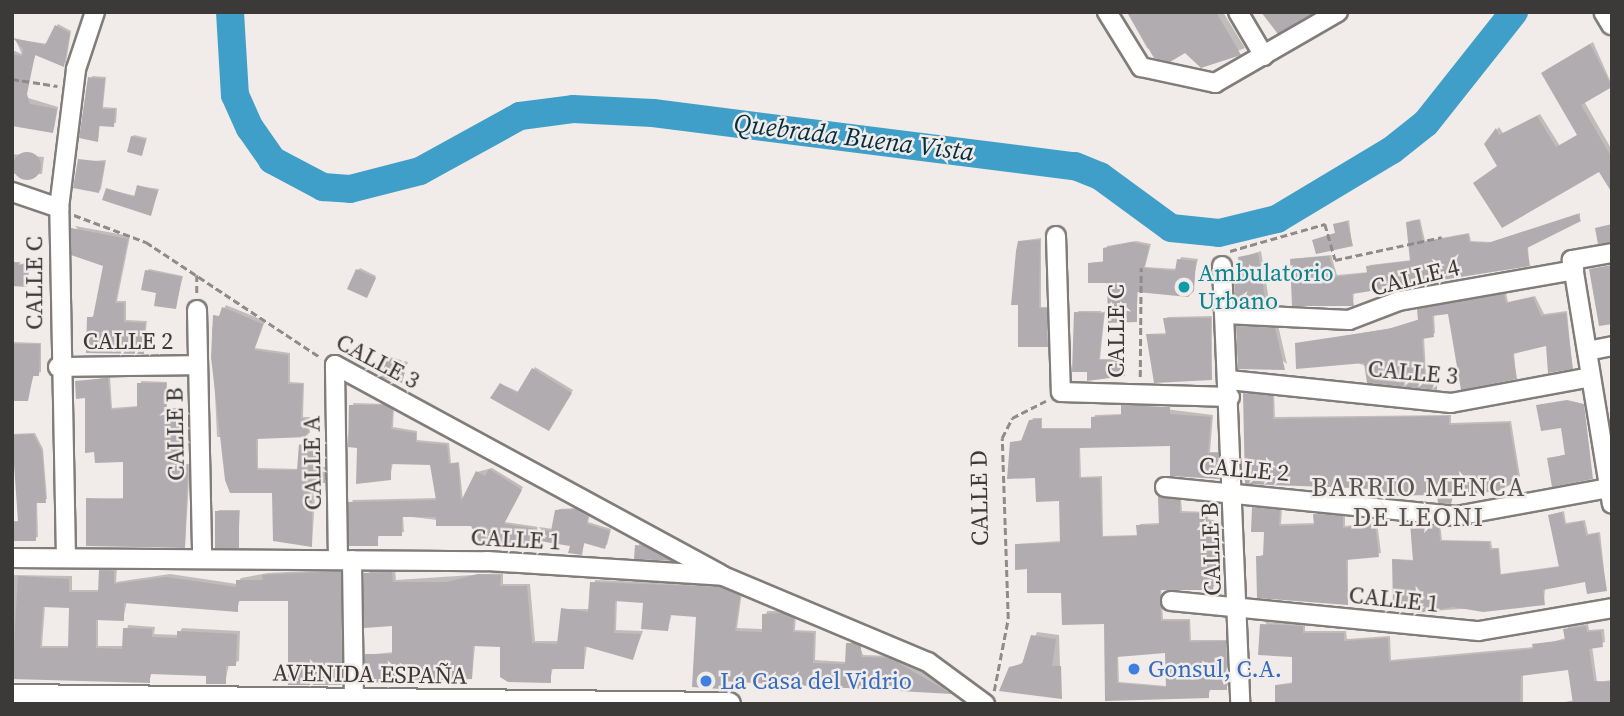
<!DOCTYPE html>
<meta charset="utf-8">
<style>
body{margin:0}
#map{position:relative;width:1624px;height:716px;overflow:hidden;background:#f1ece9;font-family:"Source Serif 4",serif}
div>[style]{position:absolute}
.shadow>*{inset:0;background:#0003}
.river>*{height:28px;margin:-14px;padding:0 14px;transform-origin:14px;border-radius:14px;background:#409fc8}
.building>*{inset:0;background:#b0acb0}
.round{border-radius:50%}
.path>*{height:2.5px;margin-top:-1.25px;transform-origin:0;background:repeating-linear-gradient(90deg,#8e8b89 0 7px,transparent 0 10.5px)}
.roads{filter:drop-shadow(2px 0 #817d7a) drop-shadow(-2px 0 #817d7a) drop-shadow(0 2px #817d7a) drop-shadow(0 -2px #817d7a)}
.minor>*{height:18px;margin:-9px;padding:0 9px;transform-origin:9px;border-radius:9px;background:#fff}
.major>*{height:23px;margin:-11.5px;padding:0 11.5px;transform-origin:11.5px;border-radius:11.5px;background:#fff}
.dots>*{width:19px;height:19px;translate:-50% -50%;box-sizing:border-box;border:4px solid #f1ece9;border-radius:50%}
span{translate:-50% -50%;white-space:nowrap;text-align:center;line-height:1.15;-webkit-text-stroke:5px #f1ece9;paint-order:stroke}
.culture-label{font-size:24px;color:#0d838f}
.left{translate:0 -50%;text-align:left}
.street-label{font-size:24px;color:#3c3a39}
.shop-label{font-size:24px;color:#366cbe}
.water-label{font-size:26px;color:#032f41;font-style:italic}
.neighbourhood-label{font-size:26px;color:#585451;letter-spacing:2px}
.frame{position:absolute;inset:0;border:14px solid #3c3a39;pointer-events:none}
</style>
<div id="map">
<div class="shadow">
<i style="clip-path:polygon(1127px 12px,1223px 12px,1245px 48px,1201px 66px,1185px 50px,1170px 60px,1147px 48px)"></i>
<i style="clip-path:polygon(58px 24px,71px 31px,66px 63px,36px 53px,29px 77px,12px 73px,12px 50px,22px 54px,15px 39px,48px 44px)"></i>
<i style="clip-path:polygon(1593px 42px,1612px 85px,1584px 101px,1612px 150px,1612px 190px,1600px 169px,1499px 166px,1486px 144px,1499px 127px,1503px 133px,1540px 114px,1560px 146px,1579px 134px,1546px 70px)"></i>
<i style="clip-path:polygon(92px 76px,106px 77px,103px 107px,117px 108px,116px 123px,100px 124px,98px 140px)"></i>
<i style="clip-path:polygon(12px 93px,58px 107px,54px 129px,52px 131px)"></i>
<i style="clip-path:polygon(134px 135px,147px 138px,142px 154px,132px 137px)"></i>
<i style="clip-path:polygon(12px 154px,44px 157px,42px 174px,12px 174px)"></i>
<i style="clip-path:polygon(106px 160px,101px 189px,99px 191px,80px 162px)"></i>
<i style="clip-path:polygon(139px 186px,159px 189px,150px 214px,107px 189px,136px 196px)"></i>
<i style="clip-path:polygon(1580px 213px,1580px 219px,1528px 246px,1529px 265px,1354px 292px,1353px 304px,1291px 259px,1331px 255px,1337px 275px,1369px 272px,1370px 265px,1412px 260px,1410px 221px,1420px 219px,1425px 241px,1469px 233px,1471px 241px,1491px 242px)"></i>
<i style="clip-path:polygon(1349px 220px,1352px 244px,1314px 241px,1337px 233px,1335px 225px)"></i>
<i style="clip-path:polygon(75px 226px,130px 236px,117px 301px,126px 301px,126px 320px,147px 321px,143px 353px,89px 318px,96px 315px,105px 265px)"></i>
<i style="clip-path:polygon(1041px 238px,1041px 307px,1048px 307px,1047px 346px,1020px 303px,1012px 304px,1020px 241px)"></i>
<i style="clip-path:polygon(1136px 241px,1151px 244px,1145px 267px,1177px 269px,1181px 257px,1198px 259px,1190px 292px,1138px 291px,1136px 320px,1090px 263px,1105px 261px,1107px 246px)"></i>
<i style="clip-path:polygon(1261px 251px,1269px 300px,1266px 303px,1236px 281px,1244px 277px,1240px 258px)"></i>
<i style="clip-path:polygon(30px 262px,28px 284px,26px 286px,12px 263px)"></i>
<i style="clip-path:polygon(360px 268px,376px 276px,368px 294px,358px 270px)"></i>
<i style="clip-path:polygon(149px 269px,183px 276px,175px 308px,147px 271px)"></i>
<i style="clip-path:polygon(1506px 293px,1508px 302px,1535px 296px,1544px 314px,1567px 311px,1572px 367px,1547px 344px,1514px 352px,1516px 378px,1449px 312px,1434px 314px,1435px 333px,1424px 337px,1426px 374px,1438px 373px,1437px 388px,1296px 344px,1392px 328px,1420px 319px,1421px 308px)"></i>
<i style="clip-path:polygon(226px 305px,265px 321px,255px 348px,290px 353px,290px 382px,304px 383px,303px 417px,310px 417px,310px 433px,258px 437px,258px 468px,299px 469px,300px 445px,319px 443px,319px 467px,327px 467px,327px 479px,316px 482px,312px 545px,274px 491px,226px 437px,217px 437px,212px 328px)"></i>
<i style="clip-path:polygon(1078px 311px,1105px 311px,1100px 359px,1126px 359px,1124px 374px,1089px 380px)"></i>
<i style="clip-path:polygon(1212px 316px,1211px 378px,1148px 334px,1168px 333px,1167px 317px)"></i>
<i style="clip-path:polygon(1242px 323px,1278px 325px,1287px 364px,1238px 327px)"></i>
<i style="clip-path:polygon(12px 342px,41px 343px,41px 372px,34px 374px,27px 399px,12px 399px)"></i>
<i style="clip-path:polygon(390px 357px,408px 362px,402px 381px,388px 359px)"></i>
<i style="clip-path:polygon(535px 367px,573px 390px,550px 427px,501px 384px,519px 392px)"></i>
<i style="clip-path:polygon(110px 377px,112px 408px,139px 406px,141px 381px,167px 382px,167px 408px,182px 408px,182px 464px,190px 464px,185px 546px,88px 499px,125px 498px,125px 460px,77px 382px)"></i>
<i style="clip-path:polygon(1247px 391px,1274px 394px,1275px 417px,1451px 415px,1451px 423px,1511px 421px,1520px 476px,1510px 485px,1454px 495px,1450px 502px,1439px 493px,1246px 482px)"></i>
<i style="clip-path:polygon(353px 403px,388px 404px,394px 407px,393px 427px,417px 431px,417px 440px,449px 443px,451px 463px,459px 462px,463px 501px,477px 472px,492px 468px,523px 487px,504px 522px,553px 529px,559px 509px,579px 508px,590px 514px,588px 522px,611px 529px,607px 545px,585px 541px,581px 554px,572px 545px,534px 538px,531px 544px,472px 524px,403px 516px,404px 532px,379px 534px,377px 544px,352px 500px,438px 498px,431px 463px,393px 462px,390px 478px,359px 446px)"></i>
<i style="clip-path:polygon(evenodd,1125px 404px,1213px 415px,1210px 452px,1220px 452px,1219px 477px,1172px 444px,1080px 446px,1081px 477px,1102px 476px,1103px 536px,1138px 535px,1140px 524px,1160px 523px,1162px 496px,1181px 498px,1182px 511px,1209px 512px,1208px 519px,1222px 522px,1215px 586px,1161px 588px,1163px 619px,1190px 619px,1191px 640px,1227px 640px,1228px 686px,1211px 688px,1208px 696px,1107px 699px,1105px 622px,1063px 592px,1017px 544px,1061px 541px,1060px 499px,1012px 442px,1023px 440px,1033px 418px,1042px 418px,1042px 428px,1093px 428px,1095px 415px,1123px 414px,1125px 404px,1166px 651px,1167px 686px,1119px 682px,1118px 655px,1166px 651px)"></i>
<i style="clip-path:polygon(1540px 404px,1581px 404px,1592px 478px,1549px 459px,1566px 454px,1562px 426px)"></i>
<i style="clip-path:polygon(35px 433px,43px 449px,47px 499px,37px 501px,38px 537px,12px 540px,12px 521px,19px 521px,12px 434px)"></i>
<i style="clip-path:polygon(1256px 505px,1282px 508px,1281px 524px,1316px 523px,1318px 512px,1345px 514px,1345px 526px,1377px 522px,1381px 553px,1348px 558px,1348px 604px,1257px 557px,1265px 554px,1266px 530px)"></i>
<i style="clip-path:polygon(219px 510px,240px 510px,238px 546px,217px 512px)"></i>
<i style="clip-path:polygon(1564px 511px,1566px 523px,1585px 520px,1588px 534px,1600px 532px,1606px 589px,1587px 580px,1545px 588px,1544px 603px,1419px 612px,1394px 559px,1414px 560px,1414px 521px,1440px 524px,1442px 540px,1491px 541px,1492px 548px,1499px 548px,1501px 574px,1560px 566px,1550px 515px)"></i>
<i style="clip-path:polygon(639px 544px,647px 545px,673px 559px,636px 557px)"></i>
<i style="clip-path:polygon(evenodd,103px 568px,117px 568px,116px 582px,170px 574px,237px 584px,241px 578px,268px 573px,343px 569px,345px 680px,290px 599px,240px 599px,237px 610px,127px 601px,123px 620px,98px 619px,98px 646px,124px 646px,128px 625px,155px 627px,154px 634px,179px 635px,182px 628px,240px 631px,239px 661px,229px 664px,225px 683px,208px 675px,152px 672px,149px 682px,12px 678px,12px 575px,72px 576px,72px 590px,100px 590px,103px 568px,45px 605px,71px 606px,70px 646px,42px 646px,45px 605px)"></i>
<i style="clip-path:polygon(368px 570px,395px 570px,396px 580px,503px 573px,503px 584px,530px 584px,535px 641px,559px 641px,563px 609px,590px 609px,595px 580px,724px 585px,742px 592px,737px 628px,763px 629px,767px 611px,786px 611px,796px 615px,795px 630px,816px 631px,815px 660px,847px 662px,848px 644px,858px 641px,863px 655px,893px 656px,954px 690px,724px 679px,720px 687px,698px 615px,672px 613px,668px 629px,645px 601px,617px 599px,616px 630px,643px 631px,633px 658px,587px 645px,584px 667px,553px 667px,550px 681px,502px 645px,475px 645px,472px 678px,366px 655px,394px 652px,394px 624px)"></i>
<i style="clip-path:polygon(1265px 622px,1305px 624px,1305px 631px,1346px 631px,1347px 639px,1390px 636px,1391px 660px,1534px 647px,1566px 638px,1568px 627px,1588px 624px,1589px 630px,1604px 629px,1605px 642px,1592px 646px,1597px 682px,1612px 680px,1612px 704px,1556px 704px,1574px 700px,1570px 668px,1523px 674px,1523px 704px,1277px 704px,1277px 685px,1294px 682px,1293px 655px)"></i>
<i style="clip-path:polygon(1037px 632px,1059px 635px,1061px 697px,1010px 668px,1024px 662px)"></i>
</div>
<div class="river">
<i style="left:230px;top:12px;width:83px;rotate:86.6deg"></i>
<i style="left:235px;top:95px;width:36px;rotate:66deg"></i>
<i style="left:250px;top:128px;width:39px;rotate:55deg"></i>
<i style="left:272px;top:160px;width:58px;rotate:27.9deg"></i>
<i style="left:323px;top:187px;width:27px;rotate:4deg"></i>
<i style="left:350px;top:189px;width:72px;rotate:-14.4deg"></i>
<i style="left:420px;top:171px;width:114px;rotate:-28.8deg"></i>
<i style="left:520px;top:116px;width:53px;rotate:-7.5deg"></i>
<i style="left:573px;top:109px;width:80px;rotate:2.9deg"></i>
<i style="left:653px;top:113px;width:425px;rotate:7.2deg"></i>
<i style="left:1075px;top:166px;width:27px;rotate:22deg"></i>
<i style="left:1100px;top:176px;width:88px;rotate:36.2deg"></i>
<i style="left:1171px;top:228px;width:48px;rotate:5.9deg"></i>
<i style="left:1219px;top:233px;width:60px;rotate:-13.6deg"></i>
<i style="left:1277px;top:219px;width:134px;rotate:-31deg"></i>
<i style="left:1392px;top:150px;width:43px;rotate:-38.5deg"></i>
<i style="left:1426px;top:123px;width:142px;rotate:-51.6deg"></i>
</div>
<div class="building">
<i style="clip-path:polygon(1127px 12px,1216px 12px,1241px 55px,1201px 68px,1185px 53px,1170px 62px,1154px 58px)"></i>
<i style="clip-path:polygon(1261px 12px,1315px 12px,1278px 34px)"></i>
<i style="clip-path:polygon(55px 25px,70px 33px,64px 67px,35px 55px,27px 94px,30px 104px,57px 109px,53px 133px,12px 126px,12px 54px,22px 56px,23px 49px,13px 38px,45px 45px)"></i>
<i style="clip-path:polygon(1590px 44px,1612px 87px,1581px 105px,1612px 158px,1612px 193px,1599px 172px,1502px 228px,1473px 183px,1497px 166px,1484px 144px,1496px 128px,1499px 135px,1537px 116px,1556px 147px,1577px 135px,1541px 73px)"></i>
<i style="clip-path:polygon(88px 77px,105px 79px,102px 109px,115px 109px,114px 127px,99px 126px,98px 142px,79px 138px)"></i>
<i style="clip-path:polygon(131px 136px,146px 140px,142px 156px,127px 152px)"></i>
<i class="round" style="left:13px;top:152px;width:28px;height:28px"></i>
<i style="clip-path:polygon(78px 159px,105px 162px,99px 193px,73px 188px)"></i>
<i style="clip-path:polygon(137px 185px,158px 191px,151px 216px,102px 200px,106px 188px,134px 197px)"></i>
<i style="clip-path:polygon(1578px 214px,1581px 221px,1527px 248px,1530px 266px,1352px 294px,1354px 306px,1292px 306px,1290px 259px,1329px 256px,1335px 277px,1367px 273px,1366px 266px,1410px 261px,1406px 222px,1419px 220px,1423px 242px,1468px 234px,1469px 242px,1488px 243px)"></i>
<i style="clip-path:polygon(1347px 221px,1353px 246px,1316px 254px,1312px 240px,1335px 233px,1333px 224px)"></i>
<i style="clip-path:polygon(1612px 224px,1612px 242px,1598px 244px,1595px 228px)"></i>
<i style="clip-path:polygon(71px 228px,128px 239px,115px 303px,124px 303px,124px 322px,145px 323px,144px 354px,86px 353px,87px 317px,93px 317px,103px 266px,71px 255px)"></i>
<i style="clip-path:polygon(1040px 240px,1039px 308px,1047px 308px,1048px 347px,1018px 347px,1018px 305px,1011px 305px,1016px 251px,1018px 241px)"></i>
<i style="clip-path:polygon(1132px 242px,1149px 246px,1144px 268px,1175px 271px,1177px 259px,1196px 261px,1194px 291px,1188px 297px,1137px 292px,1137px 322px,1108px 323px,1107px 283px,1088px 283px,1088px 263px,1103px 262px,1103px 248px)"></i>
<i style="clip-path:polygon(1258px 253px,1266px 305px,1235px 303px,1234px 280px,1242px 280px,1238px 257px)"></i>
<i style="clip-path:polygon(12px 262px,29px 263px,27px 287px,12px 286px)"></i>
<i style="clip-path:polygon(1612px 265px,1612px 324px,1599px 326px,1589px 269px)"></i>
<i style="clip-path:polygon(356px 269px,376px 278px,367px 298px,347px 289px)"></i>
<i style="clip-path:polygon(145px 270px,182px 277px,176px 309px,154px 306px,156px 293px,141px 290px)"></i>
<i style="clip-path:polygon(1504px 294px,1506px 303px,1533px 297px,1541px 316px,1566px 313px,1573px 369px,1548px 373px,1546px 346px,1513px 354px,1517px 379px,1461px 390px,1448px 314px,1432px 316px,1434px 337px,1422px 339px,1425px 376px,1436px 375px,1437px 390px,1367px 383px,1364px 363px,1296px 369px,1295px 343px,1388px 329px,1418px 320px,1417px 309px)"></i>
<i style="clip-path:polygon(222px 307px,263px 324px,254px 350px,288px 355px,288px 384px,303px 384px,301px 419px,309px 419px,308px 437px,256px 439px,257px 470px,297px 470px,299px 444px,318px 445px,317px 468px,325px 469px,325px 483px,315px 483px,312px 494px,312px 547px,273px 541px,272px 493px,230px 493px,225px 480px,211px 357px,213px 315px,219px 316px)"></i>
<i style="clip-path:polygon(1074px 312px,1104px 313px,1099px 360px,1125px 360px,1125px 376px,1087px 381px,1087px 372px,1072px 372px)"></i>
<i style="clip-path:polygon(1163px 318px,1211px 318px,1212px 380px,1154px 383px,1146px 334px,1166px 335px)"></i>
<i style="clip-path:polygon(1236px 326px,1275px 328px,1285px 370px,1238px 369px)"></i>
<i style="clip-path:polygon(12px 344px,40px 344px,39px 376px,33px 376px,28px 401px,12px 401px)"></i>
<i style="clip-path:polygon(387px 358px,407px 364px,402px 383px,381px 377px)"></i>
<i style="clip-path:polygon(532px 368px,572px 393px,549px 431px,490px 398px,500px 383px,517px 393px)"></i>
<i style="clip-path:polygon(108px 378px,111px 410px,137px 407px,137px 383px,166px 383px,166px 410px,180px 409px,181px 465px,188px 465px,185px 548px,86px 546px,86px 498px,123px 499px,123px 462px,95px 463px,94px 452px,85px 453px,85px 398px,76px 399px,75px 381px)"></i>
<i style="clip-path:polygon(1243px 393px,1273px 396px,1273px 419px,1449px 416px,1449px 425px,1509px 423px,1519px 480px,1498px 491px,1453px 496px,1451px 504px,1438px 503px,1437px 495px,1373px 496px,1373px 489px,1358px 488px,1245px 484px)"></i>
<i style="clip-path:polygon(1567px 400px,1584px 404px,1593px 479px,1552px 487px,1547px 458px,1565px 455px,1561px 428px,1541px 431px,1536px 405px)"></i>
<i style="clip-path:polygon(349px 405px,386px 405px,393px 409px,391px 429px,416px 433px,416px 442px,447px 445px,449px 464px,458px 463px,461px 501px,476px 471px,485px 476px,489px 469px,522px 490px,504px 524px,551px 531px,555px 510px,576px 509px,588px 517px,587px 524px,610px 531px,605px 549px,584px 543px,582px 555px,568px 553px,570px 546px,533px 540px,532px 545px,480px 543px,471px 526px,436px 526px,436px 517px,402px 517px,402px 536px,378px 536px,378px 546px,349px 546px,348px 502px,436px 500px,430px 465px,391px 464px,391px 480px,356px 484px,357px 448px,348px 447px)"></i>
<i style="clip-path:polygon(evenodd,1121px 405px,1170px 407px,1170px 414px,1211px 417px,1208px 453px,1218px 453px,1219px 479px,1170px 476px,1170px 446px,1079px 448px,1079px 478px,1100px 478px,1102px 537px,1137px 536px,1136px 525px,1159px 525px,1158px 497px,1180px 500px,1180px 513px,1207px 513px,1207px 520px,1221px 524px,1213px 590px,1160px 590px,1161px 621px,1189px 621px,1189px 642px,1226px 641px,1227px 690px,1209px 690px,1209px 698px,1105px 701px,1104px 624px,1062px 625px,1061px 593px,1027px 593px,1027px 569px,1015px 570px,1015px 544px,1060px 543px,1059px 501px,1036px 502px,1035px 478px,1007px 479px,1010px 442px,1021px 441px,1029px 420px,1041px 419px,1041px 429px,1091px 429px,1091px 417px,1121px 415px,1121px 405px,1165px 653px,1166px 687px,1117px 683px,1117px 657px,1165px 653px)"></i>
<i style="clip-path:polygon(33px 434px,42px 451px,46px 503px,36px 503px,36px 541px,12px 541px,12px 522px,18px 522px,12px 435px)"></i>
<i style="clip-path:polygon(1252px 507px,1280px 510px,1279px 526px,1314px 525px,1313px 514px,1343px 516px,1343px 528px,1375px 524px,1379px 557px,1346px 560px,1348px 605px,1257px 598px,1256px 556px,1263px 556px,1264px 532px,1251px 532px)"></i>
<i style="clip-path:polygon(215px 511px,239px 511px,239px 548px,215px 548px)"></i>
<i style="clip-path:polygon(1562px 512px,1565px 525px,1583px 521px,1586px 536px,1598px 533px,1607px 591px,1587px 594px,1585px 582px,1543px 590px,1545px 605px,1483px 612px,1453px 607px,1418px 613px,1393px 606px,1392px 559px,1413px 561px,1410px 523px,1439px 526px,1440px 541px,1489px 542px,1490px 550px,1498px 549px,1500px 575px,1559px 567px,1548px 515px)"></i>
<i style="clip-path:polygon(635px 545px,645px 546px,673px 561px,634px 559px)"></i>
<i style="clip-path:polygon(evenodd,99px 570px,114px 571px,114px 584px,166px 577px,236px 587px,236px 580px,263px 580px,262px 575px,341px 571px,342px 685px,288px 685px,288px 601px,238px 601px,238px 612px,124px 603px,124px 621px,96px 620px,96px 648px,122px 649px,123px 628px,152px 629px,152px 637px,177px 638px,177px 631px,237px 634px,236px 666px,226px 666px,226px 684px,206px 684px,206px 676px,150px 674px,150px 683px,12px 679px,18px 576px,69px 579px,69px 592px,98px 592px,99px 570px,43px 607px,69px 608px,68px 648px,40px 648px,43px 607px)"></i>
<i style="clip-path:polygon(392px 572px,393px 582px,447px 582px,478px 574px,501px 575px,500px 586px,527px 586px,532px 643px,557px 644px,561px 608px,588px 612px,590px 582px,720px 587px,740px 596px,735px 631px,762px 632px,762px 614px,783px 613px,794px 618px,793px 632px,814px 633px,813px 663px,845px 664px,846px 643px,854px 643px,861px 646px,861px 657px,890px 658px,952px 694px,721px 681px,721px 689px,692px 687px,696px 617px,670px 615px,668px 631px,641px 629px,643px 603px,615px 601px,614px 633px,641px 634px,633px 660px,584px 646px,584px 669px,551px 669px,551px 683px,508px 682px,500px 677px,500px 647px,473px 646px,472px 679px,365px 683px,365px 654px,392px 654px,392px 626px,364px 628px,364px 573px)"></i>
<i style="clip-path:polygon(1260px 624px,1303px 626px,1303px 633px,1344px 633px,1344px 641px,1388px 638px,1389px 662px,1533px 649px,1532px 644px,1565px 640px,1563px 629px,1586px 626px,1587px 632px,1601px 631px,1603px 647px,1589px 649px,1594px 681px,1612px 682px,1612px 704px,1573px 704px,1568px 670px,1521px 676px,1520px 704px,1275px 704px,1275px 685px,1292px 684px,1292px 657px,1258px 655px)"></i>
<i style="clip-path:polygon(1031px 635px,1056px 639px,1052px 666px,1061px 666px,1062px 699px,999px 691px,1009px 667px,1022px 664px)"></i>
</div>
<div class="path">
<i style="left:12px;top:79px;width:46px;rotate:8.8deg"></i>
<i style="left:74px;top:215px;width:77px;rotate:20.6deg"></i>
<i style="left:146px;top:242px;width:210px;rotate:33.5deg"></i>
<i style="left:1230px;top:251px;width:99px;rotate:-15.9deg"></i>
<i style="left:1325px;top:224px;width:37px;rotate:74deg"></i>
<i style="left:1335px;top:260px;width:109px;rotate:-12.1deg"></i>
<i style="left:197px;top:275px;width:18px;rotate:90deg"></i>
<i style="left:1140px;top:377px;width:109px;rotate:-89.5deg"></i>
<i style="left:994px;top:691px;width:73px;rotate:-79deg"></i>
<i style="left:1008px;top:619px;width:181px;rotate:-91.9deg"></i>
<i style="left:1002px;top:438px;width:22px;rotate:-63deg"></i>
<i style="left:1012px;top:418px;width:38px;rotate:-27deg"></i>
</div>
<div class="roads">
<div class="minor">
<i style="left:1107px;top:12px;width:65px;rotate:58.3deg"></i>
<i style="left:1141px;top:67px;width:76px;rotate:12.2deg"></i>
<i style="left:1215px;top:83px;width:142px;rotate:-30deg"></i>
<i style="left:1238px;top:12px;width:51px;rotate:59.4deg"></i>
<i style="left:12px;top:192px;width:50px;rotate:18.8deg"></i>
<i style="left:1056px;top:236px;width:156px;rotate:88.2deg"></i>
<i style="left:1061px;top:392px;width:169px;rotate:1.7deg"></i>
<i style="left:1612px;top:253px;width:41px;rotate:170.1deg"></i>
<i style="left:1572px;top:260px;width:247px;rotate:80.7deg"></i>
<i style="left:1222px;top:266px;width:438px;rotate:87.6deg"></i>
<i style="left:197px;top:310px;width:248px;rotate:88.8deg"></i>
<i style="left:1225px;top:314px;width:124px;rotate:2.8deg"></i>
<i style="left:1349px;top:320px;width:53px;rotate:-20.8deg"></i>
<i style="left:1399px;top:301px;width:178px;rotate:-10deg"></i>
<i style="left:1587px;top:351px;width:25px;rotate:-11deg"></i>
<i style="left:58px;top:367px;width:140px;rotate:-0.8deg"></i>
<i style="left:1229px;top:380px;width:223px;rotate:5.9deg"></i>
<i style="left:1451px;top:403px;width:142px;rotate:-10.5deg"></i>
<i style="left:1165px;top:487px;width:292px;rotate:5.7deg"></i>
<i style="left:1456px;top:516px;width:156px;rotate:-10.4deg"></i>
<i style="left:12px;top:558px;width:475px;rotate:0.4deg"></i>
<i style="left:487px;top:561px;width:236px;rotate:3.6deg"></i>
<i style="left:723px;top:576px;width:222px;rotate:22.8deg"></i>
<i style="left:928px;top:662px;width:71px;rotate:36.4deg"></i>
<i style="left:66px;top:558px;width:350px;rotate:-91.1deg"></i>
<i style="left:59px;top:208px;width:140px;rotate:-83deg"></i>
<i style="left:76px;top:69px;width:60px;rotate:-71.6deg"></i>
<i style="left:338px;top:560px;width:195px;rotate:-90.9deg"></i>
<i style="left:335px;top:365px;width:438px;rotate:28.5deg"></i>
<i style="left:352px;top:560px;width:140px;rotate:89.2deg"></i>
<i style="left:1171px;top:601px;width:309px;rotate:5.6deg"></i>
<i style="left:1479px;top:631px;width:135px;rotate:-9.8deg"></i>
</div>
<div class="major">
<i style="left:1606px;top:12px;width:12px;rotate:59deg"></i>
<i style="left:12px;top:696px;width:716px;rotate:0.64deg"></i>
</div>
</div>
<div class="dots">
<i style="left:1184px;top:287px;background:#0f9aa8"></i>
<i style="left:1134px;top:669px;background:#3f7fe0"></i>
<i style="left:706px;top:681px;background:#3f7fe0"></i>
</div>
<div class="culture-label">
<span class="left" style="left:1198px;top:287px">Ambulatorio<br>Urbano</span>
</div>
<div class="street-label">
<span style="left:1415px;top:277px;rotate:-14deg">CALLE 4</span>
<span style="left:34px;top:283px;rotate:-90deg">CALLE C</span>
<span style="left:1116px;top:331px;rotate:-90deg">CALLE C</span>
<span style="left:128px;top:341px">CALLE 2</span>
<span style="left:378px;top:361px;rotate:28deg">CALLE 3</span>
<span style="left:1413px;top:372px;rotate:5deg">CALLE 3</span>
<span style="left:175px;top:434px;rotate:-91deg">CALLE B</span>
<span style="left:312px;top:463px;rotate:-91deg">CALLE A</span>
<span style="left:1244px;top:469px;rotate:5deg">CALLE 2</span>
<span style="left:979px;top:498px;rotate:-91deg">CALLE D</span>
<span style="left:516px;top:539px;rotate:3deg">CALLE 1</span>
<span style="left:1211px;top:549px;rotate:-92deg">CALLE B</span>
<span style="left:1394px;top:599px;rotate:6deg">CALLE 1</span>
<span style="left:370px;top:674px;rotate:1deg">AVENIDA ESPAÑA</span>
</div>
<div class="shop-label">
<span class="left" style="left:1148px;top:669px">Gonsul, C.A.</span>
<span class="left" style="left:720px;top:681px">La Casa del Vidrio</span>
</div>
<div class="water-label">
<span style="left:854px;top:138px;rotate:7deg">Quebrada Buena Vista</span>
</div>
<div class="neighbourhood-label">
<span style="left:1419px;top:503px">BARRIO MENCA<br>DE LEONI</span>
</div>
<div class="frame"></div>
</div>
